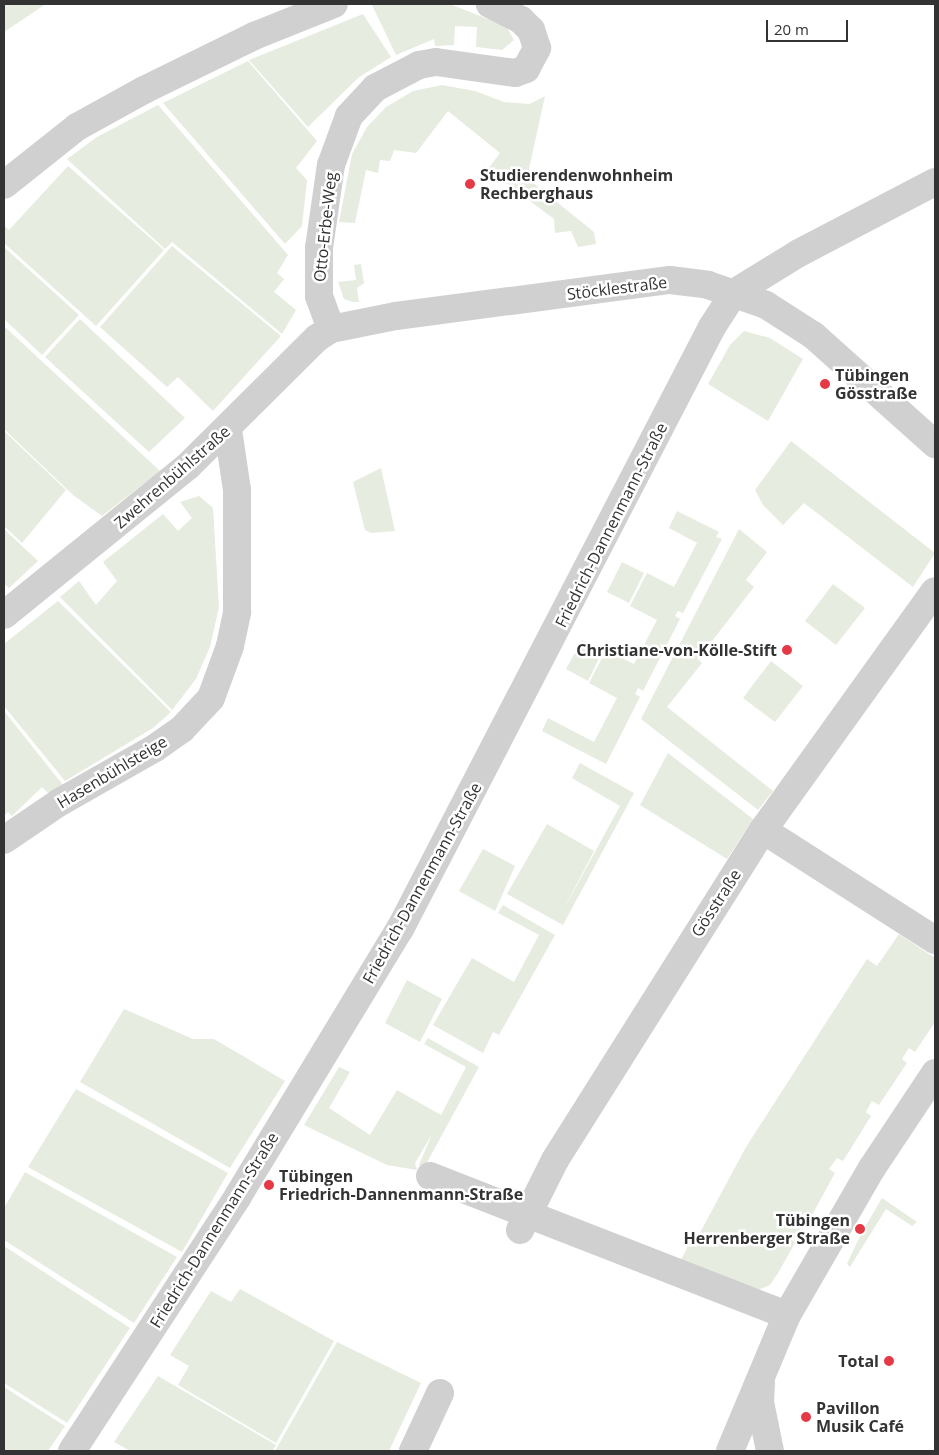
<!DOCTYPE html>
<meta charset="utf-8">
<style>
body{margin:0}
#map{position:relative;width:939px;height:1455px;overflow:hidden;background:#fff;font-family:"Open Sans",sans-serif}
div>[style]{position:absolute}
.green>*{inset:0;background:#e6ecdf}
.minor>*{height:28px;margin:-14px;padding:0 14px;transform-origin:14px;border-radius:14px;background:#d0d0d0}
.dots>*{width:14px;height:14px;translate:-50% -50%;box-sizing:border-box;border:2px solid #fff;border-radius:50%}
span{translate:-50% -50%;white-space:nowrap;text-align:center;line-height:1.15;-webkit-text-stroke:5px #fff;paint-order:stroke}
.poi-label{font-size:16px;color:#333;font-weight:700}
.left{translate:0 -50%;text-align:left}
.right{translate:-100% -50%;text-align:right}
.street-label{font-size:16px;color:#333}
.frame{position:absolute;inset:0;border:5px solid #333;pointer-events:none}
.scale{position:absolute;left:766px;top:20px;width:82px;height:22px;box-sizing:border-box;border:2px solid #333;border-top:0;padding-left:6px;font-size:15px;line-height:18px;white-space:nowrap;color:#333;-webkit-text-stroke:4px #fff;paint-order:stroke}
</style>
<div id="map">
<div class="green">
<i style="clip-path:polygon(4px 4px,46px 4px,4px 32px)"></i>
<i style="clip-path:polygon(372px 5px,452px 5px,506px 26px,514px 40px,502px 50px,476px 47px,477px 27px,455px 26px,454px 45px,435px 46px,434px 39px,396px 55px)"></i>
<i style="clip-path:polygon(363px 14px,391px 57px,358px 78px,308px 127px,249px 60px)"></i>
<i style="clip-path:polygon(248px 61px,317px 141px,296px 168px,307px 180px,302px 226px,285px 244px,163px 103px)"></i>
<i style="clip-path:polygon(442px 85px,475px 91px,504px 102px,530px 104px,545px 96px,527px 178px,594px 232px,596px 244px,578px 247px,571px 231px,555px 233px,554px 219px,488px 169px,500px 153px,448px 111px,416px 153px,394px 150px,390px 161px,380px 160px,378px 173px,366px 170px,355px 223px,339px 222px,352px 154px,367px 127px,386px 107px,413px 91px)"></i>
<i style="clip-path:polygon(158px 105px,288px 255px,277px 273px,284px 279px,274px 292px,296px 310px,282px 334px,172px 242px,165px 249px,67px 159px,97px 137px)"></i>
<i style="clip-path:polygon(68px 166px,164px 250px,96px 326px,4px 243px,4px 225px,9px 230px)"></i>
<i style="clip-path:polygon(172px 246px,281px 336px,213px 411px,178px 377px,167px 387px,100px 327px)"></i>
<i style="clip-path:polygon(4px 247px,79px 315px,42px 355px,4px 319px)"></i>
<i style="clip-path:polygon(361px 264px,364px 283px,357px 288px,359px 302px,353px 302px,344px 299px,338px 282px,356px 280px,354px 265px)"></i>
<i style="clip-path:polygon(80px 319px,185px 418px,149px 452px,45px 357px)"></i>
<i style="clip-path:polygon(4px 326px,160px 471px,102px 516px,73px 495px,4px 429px)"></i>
<i style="clip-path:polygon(744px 331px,770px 338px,803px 359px,768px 421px,708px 384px,730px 345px)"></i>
<i style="clip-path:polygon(4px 431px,66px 490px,22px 543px,4px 526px)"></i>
<i style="clip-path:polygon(791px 441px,935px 553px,913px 587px,804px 503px,783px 525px,763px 505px,755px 490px)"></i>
<i style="clip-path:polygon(381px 468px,395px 531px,371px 533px,365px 530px,353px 482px)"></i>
<i style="clip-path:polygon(199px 496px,213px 508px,219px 607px,210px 647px,196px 679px,172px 710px,60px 597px,79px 581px,96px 605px,117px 581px,103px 562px,163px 514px,178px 531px,192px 518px,180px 502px)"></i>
<i style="clip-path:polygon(677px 511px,719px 532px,716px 537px,722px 539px,683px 613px,678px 611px,675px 616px,680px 619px,643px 691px,638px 688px,635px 694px,640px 697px,606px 764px,542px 731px,548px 718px,594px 742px,617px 698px,589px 683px,606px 650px,634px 664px,657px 620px,630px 606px,647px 573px,674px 587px,697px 543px,669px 528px)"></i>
<i style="clip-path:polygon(4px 529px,38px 561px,9px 588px,4px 584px)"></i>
<i style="clip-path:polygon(739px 529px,767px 552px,746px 580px,754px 587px,698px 659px,702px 663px,667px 707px,773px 791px,758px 810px,641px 719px)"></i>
<i style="clip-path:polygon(622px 562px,644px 573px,629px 603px,607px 592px)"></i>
<i style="clip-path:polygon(833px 584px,865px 608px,836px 645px,805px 621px)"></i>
<i style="clip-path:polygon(58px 601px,171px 712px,153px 728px,65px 781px,4px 706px,4px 644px)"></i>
<i style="clip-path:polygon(582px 640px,603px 650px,588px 681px,566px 669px)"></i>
<i style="clip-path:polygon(771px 661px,803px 686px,775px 722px,743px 698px)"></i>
<i style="clip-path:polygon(4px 711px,63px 785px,49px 794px,42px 787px,12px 816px,8px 812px,4px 816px)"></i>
<i style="clip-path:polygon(668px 753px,753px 819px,727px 859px,640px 805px)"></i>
<i style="clip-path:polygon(580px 763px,634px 793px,563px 925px,507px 894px,547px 824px,594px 851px,560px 916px,620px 806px,572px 778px)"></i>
<i style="clip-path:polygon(483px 849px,515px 866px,495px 911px,459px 891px)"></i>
<i style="clip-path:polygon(503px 905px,555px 935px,499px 1035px,493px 1032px,483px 1053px,433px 1025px,472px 958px,514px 982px,539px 935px,498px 913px)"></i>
<i style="clip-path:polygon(899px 934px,935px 958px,935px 1022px,915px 1052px,909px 1048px,902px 1059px,907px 1063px,879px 1105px,872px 1101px,866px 1112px,871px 1116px,843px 1161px,837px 1158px,829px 1169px,835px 1173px,811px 1217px,804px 1213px,798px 1226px,803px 1229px,778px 1273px,770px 1285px,756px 1291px,680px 1262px,691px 1240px,695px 1242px,746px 1147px,867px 959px,877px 966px)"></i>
<i style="clip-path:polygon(407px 980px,442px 999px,420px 1042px,385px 1023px)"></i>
<i style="clip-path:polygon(124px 1009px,193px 1039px,214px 1039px,285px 1081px,230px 1168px,80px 1082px)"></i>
<i style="clip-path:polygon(428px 1038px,479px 1067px,424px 1168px,419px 1165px,432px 1134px,415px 1163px,417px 1170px,387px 1165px,304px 1125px,339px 1067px,350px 1072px,329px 1108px,370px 1135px,397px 1090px,441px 1115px,466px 1067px,424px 1044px)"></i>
<i style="clip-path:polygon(76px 1089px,228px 1173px,182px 1252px,28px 1167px)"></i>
<i style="clip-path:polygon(25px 1172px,177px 1257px,134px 1323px,4px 1240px,4px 1208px)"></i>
<i style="clip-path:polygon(882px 1198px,917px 1222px,912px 1226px,886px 1209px,850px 1267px,847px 1264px,861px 1234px)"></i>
<i style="clip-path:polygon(4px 1246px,130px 1328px,67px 1423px,4px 1383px)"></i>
<i style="clip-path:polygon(240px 1289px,334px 1341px,276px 1443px,178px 1385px,189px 1366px,170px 1355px,211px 1291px,231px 1302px)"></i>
<i style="clip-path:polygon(337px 1342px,421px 1383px,389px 1451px,275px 1451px)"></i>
<i style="clip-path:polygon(158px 1376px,276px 1445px,272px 1451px,130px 1451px,114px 1442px)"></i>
<i style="clip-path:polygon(4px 1387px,65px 1426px,48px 1451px,4px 1451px)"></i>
</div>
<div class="minor">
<i style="left:4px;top:185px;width:93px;rotate:-38.5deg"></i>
<i style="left:77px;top:127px;width:77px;rotate:-28.9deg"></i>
<i style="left:144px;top:90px;width:123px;rotate:-26.1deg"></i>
<i style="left:254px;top:36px;width:86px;rotate:-21.8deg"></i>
<i style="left:331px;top:329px;width:35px;rotate:-110deg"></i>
<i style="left:319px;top:296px;width:48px;rotate:-90deg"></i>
<i style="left:319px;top:248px;width:84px;rotate:-81.8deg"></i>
<i style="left:331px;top:165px;width:52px;rotate:-69.8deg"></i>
<i style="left:349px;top:116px;width:38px;rotate:-47deg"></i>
<i style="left:375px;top:88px;width:50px;rotate:-27.6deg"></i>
<i style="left:419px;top:65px;width:17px;rotate:-10deg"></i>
<i style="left:436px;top:62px;width:80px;rotate:7.9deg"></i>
<i style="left:515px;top:73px;width:12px;rotate:-20deg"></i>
<i style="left:526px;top:69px;width:24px;rotate:-62deg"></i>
<i style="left:537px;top:48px;width:19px;rotate:-108deg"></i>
<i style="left:531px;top:30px;width:14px;rotate:-135deg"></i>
<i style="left:521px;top:20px;width:35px;rotate:-153deg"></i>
<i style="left:4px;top:615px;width:237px;rotate:-39deg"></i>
<i style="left:188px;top:466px;width:182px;rotate:-44.8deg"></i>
<i style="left:317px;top:338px;width:17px;rotate:-33deg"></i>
<i style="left:331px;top:329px;width:66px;rotate:-11.3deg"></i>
<i style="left:396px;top:316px;width:276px;rotate:-7.5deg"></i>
<i style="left:670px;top:280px;width:38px;rotate:7deg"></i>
<i style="left:708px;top:285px;width:61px;rotate:19deg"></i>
<i style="left:766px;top:305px;width:56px;rotate:32.6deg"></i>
<i style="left:813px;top:335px;width:164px;rotate:41.8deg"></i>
<i style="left:763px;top:830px;width:204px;rotate:32.6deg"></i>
<i style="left:4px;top:840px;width:68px;rotate:-34.2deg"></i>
<i style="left:60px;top:802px;width:109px;rotate:-29.6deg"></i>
<i style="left:155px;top:748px;width:33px;rotate:-35deg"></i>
<i style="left:182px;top:729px;width:42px;rotate:-46.9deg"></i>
<i style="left:211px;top:698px;width:55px;rotate:-69.9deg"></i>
<i style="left:230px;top:646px;width:35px;rotate:-78deg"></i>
<i style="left:237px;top:612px;width:122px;rotate:-90deg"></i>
<i style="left:237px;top:490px;width:61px;rotate:-98.5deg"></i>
<i style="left:430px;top:1176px;width:383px;rotate:21.3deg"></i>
<i style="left:520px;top:1230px;width:78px;rotate:-63.4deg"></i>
<i style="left:555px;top:1160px;width:390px;rotate:-57.8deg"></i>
<i style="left:763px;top:830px;width:294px;rotate:-54.3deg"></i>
<i style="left:761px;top:1383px;width:19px;rotate:93deg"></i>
<i style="left:760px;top:1402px;width:50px;rotate:78.5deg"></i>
<i style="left:72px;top:1451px;width:304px;rotate:-56.9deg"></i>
<i style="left:238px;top:1196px;width:312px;rotate:-58.8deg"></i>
<i style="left:400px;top:929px;width:678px;rotate:-62.6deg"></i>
<i style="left:712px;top:327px;width:40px;rotate:-57.1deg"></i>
<i style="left:734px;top:293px;width:76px;rotate:-31.6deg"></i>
<i style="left:799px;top:253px;width:153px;rotate:-27.6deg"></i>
<i style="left:413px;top:1451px;width:64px;rotate:-65deg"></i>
<i style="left:730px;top:1451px;width:147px;rotate:-67.3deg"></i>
<i style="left:787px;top:1315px;width:170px;rotate:-60deg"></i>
<i style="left:872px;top:1168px;width:114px;rotate:-56.4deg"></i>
</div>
<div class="dots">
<i style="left:470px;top:184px;background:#e63946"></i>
<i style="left:825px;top:384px;background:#e63946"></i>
<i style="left:787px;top:650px;background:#e63946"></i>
<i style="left:269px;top:1185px;background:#e63946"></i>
<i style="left:860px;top:1229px;background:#e63946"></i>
<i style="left:889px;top:1361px;background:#e63946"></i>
<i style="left:806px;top:1417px;background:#e63946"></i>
</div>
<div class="poi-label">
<span class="left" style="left:480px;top:184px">Studierendenwohnheim<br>Rechberghaus</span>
<span class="left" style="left:835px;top:384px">Tübingen<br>Gösstraße</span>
<span class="right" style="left:777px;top:650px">Christiane-von-Kölle-Stift</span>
<span class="left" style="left:279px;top:1185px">Tübingen<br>Friedrich-Dannenmann-Straße</span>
<span class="right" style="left:850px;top:1229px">Tübingen<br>Herrenberger Straße</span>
<span class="right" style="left:879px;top:1361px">Total</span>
<span class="left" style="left:816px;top:1417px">Pavillon<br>Musik Café</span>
</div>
<div class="street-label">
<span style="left:325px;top:227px;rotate:-84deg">Otto-Erbe-Weg</span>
<span style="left:617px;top:288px;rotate:-7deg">Stöcklestraße</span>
<span style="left:172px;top:477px;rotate:-41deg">Zwehrenbühlstraße</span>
<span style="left:611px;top:525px;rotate:-63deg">Friedrich-Dannenmann-Straße</span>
<span style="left:112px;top:772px;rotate:-31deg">Hasenbühlsteige</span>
<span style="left:422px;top:883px;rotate:-61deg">Friedrich-Dannenmann-Straße</span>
<span style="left:716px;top:903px;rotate:-57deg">Gösstraße</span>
<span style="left:214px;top:1230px;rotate:-58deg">Friedrich-Dannenmann-Straße</span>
</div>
<div class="frame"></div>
<div class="scale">20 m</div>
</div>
